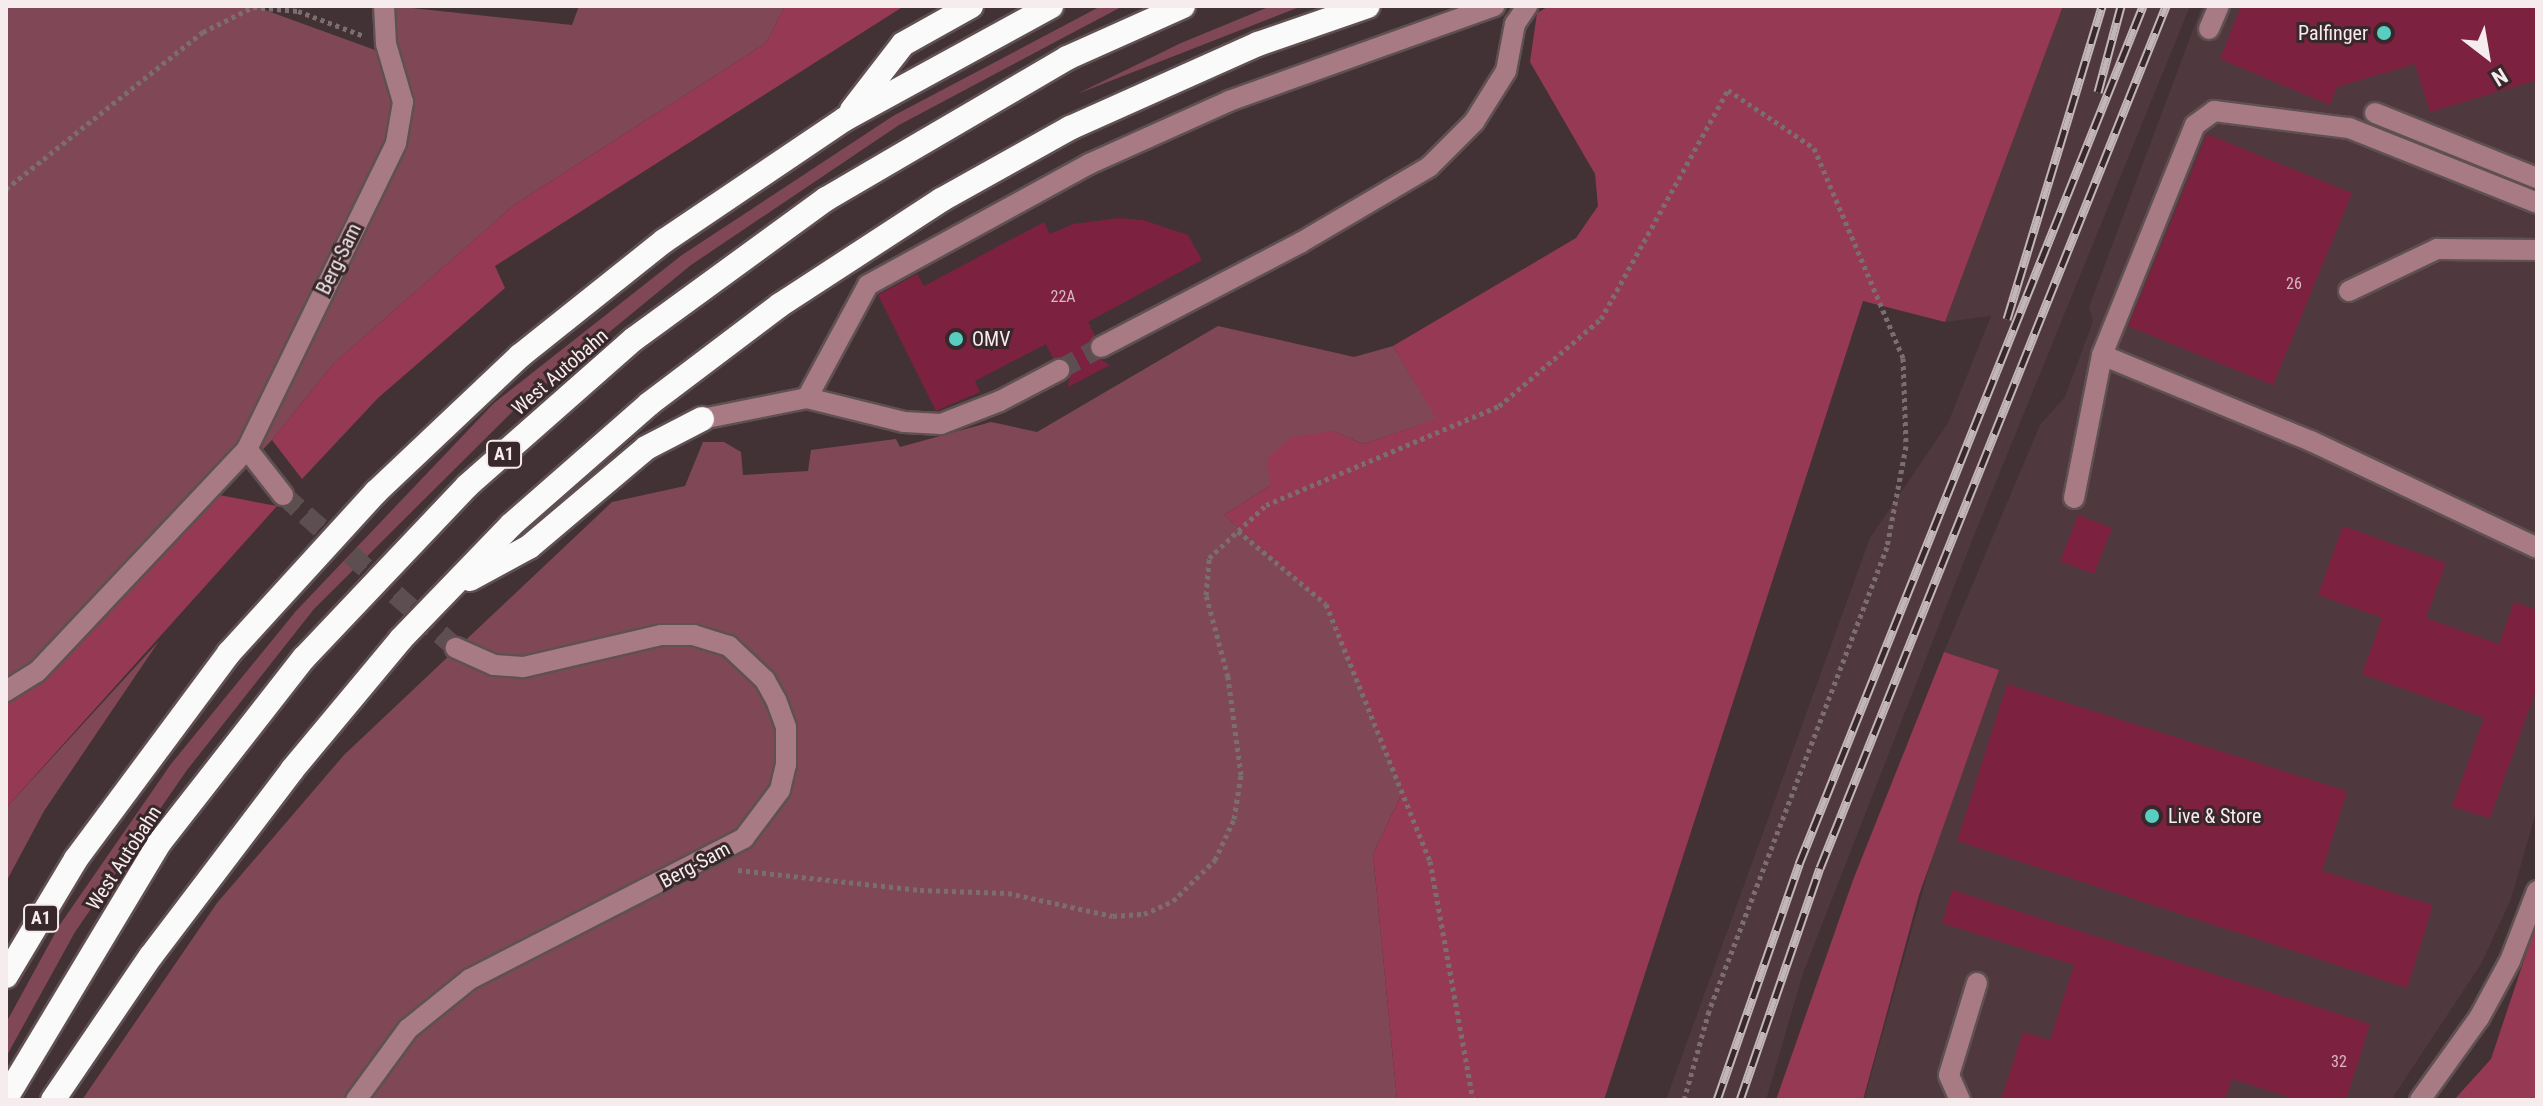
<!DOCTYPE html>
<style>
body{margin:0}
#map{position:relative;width:2543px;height:1106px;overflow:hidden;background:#423235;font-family:"Roboto Condensed",sans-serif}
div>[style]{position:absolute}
.built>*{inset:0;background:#50393e}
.green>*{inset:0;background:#804856}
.forest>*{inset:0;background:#963955}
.building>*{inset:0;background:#7d2140}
.minor-tunnel>*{height:20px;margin-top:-10px;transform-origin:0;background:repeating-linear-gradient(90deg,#5d4e51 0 20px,transparent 0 30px)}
.path>*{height:5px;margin-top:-2.5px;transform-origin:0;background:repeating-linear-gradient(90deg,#7c6d70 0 4px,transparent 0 8px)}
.roads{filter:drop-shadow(2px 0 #5f5052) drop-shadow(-2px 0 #5f5052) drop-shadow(0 2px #5f5052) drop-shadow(0 -2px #5f5052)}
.minor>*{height:20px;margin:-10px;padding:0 10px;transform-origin:10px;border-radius:10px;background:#a77a84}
.highway>*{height:24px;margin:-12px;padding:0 12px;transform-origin:12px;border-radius:12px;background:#fafafa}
.rail>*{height:9px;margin-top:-4.5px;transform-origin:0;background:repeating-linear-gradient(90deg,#38282b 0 18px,#c2b6b8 0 36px);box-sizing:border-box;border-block:2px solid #c2b6b8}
.dots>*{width:22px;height:22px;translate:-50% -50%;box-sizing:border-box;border:4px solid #38282b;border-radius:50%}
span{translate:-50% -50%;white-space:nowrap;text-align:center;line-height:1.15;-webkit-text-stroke:6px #38282b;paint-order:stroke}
.number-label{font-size:16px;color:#d8b8c2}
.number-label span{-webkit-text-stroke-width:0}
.shield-label span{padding:2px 6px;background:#38282b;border:2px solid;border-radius:6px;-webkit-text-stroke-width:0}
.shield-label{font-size:18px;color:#f6ebed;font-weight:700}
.poi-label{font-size:20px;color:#f6ebed}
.right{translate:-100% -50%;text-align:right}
.left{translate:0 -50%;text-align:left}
.street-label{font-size:20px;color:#f6ebed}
.frame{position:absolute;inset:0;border:8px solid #f6ebed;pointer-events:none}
.north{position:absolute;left:2447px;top:16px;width:80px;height:80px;-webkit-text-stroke:6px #38282b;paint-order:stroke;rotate:149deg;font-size:22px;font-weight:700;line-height:32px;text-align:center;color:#f6ebed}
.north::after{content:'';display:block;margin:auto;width:28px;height:36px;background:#f6ebed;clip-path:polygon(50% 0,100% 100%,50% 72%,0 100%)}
</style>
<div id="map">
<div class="built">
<i style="clip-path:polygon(2063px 6px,2190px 6px,1973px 538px,1803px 973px,1766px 1100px,1666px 1100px,1870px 538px,1948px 423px,1991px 316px,1945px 322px)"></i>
<i style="clip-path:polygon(2202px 6px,2537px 6px,2537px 809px,2511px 899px,2481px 964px,2391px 1100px,1864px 1100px,1932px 858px,1999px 670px,1944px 652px,2040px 425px,2065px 397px,2093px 322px,2089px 307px)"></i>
</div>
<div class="green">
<i style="clip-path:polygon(6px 6px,254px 6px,375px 50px,393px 6px,572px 25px,579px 6px,785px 6px,766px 43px,514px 205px,333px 364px,272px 440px,39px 681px,6px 701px)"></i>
<i style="clip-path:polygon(1101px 6px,1123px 6px,899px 125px,691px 265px,513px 411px,314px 609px,187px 770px,75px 932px,6px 1057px,6px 1023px,59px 926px,171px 764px,296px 611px,494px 403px,682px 255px,893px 116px)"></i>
<i style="clip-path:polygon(1271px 6px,1302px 6px,1077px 94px,1181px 43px)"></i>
<i style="clip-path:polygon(1218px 326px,1354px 357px,1393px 346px,1437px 419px,1363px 444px,1333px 431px,1270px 486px,1224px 515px,1326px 604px,1403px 791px,1373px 854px,1397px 1100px,82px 1100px,217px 903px,344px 755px,612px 502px,685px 486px,703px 442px,724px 442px,741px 452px,743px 475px,808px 471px,811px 450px,896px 439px,900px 447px,991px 422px,1037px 432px)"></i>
<i style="clip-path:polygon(159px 641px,44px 811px,6px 882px,6px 808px)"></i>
</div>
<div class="forest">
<i style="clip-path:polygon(785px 6px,904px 6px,495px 266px,505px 288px,378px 398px,302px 479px,272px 440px,333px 364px,514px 205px,766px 43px)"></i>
<i style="clip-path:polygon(1549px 6px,2063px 6px,1945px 322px,1863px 301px,1604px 1100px,1397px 1100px,1373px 854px,1403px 791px,1326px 605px,1224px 515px,1270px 486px,1267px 459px,1291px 437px,1333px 431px,1363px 444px,1436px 419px,1393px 346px,1576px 238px,1598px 206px,1595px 174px,1530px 62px,1537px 13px)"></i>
<i style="clip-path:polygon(219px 495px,277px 506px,6px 808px,6px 701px,39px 681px)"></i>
<i style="clip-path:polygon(1944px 652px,1999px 670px,1919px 895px,1863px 1100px,1776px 1100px,1853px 880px)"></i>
<i style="clip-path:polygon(2537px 921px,2537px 1100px,2454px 1100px,2491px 1059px)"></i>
</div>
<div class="building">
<i style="clip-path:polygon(2241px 6px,2537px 6px,2537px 80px,2430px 112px,2415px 64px,2337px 87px,2330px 105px,2220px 59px)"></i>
<i style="clip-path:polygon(2207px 134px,2352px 193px,2273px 385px,2128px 326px)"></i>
<i style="clip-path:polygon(1119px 218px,1143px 220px,1188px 235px,1202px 260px,1088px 322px,1095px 336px,1089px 352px,1110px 365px,1068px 387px,1071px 365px,1053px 358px,1046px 344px,975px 381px,980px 392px,936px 411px,878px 295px,917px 274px,924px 286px,1044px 222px,1050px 234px,1073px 224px)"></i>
<i style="clip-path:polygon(2078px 515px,2112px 528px,2094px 574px,2060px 561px)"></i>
<i style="clip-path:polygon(2343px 526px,2446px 563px,2426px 618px,2499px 644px,2514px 602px,2537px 610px,2537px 688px,2490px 818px,2452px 807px,2484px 718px,2362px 674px,2382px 618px,2318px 595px)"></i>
<i style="clip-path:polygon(2007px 684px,2347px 791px,2322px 871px,2433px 905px,2407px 988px,1957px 841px)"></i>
<i style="clip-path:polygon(1952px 890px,2370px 1024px,2346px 1100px,2297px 1100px,2232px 1079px,2225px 1100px,2001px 1100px,2023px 1032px,2050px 1040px,2074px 965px,1942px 923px)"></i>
</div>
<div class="minor-tunnel">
<i style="left:1059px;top:370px;width:48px;rotate:-28.7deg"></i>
<i style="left:283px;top:495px;width:231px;rotate:41.5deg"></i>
</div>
<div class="path">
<i style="left:6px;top:189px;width:252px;rotate:-38.6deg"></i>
<i style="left:203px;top:32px;width:56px;rotate:-26.6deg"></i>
<i style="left:253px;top:7px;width:45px;rotate:5.1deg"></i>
<i style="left:298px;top:11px;width:71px;rotate:20.7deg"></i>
<i style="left:1238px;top:531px;width:114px;rotate:39.7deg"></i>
<i style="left:1326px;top:604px;width:277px;rotate:68deg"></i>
<i style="left:1430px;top:861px;width:243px;rotate:79.8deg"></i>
<i style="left:738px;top:870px;width:183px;rotate:6.3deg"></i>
<i style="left:920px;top:890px;width:88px;rotate:2deg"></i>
<i style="left:1008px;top:893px;width:107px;rotate:12.4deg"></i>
<i style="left:1113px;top:916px;width:31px;rotate:-4deg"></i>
<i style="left:1144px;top:914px;width:32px;rotate:-24deg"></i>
<i style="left:1173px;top:901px;width:59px;rotate:-44.3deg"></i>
<i style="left:1215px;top:860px;width:45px;rotate:-65.1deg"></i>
<i style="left:1234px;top:819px;width:45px;rotate:-81deg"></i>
<i style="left:1241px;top:775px;width:99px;rotate:-97.6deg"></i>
<i style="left:1228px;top:677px;width:85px;rotate:-105deg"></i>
<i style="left:1206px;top:595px;width:37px;rotate:-85deg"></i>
<i style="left:1209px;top:558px;width:78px;rotate:-42.9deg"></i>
<i style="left:1266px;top:505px;width:253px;rotate:-23deg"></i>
<i style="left:1499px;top:406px;width:134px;rotate:-40.5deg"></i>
<i style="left:1601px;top:319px;width:262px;rotate:-61deg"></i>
<i style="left:1728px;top:90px;width:104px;rotate:34deg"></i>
<i style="left:1814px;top:148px;width:228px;rotate:67deg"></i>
<i style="left:1903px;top:358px;width:88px;rotate:88deg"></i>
<i style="left:1906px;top:446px;width:103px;rotate:100.7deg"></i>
<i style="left:1887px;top:547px;width:497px;rotate:111deg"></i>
<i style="left:1709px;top:1011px;width:92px;rotate:105.7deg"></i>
</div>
<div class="roads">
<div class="minor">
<i style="left:2209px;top:29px;width:25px;rotate:-67deg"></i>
<i style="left:2375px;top:113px;width:175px;rotate:21.9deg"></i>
<i style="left:2349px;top:291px;width:98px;rotate:-25.5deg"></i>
<i style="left:2437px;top:249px;width:100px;rotate:0.6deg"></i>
<i style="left:1101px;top:347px;width:225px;rotate:-27.6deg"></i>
<i style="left:1300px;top:243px;width:150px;rotate:-30.5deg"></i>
<i style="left:1429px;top:167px;width:64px;rotate:-45deg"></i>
<i style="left:1474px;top:122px;width:60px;rotate:-57.9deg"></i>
<i style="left:1506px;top:71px;width:48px;rotate:-79.2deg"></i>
<i style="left:1515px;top:24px;width:22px;rotate:-56deg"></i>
<i style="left:2102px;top:355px;width:226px;rotate:22.4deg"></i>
<i style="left:2311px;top:441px;width:250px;rotate:25.3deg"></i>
<i style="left:807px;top:398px;width:100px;rotate:13.9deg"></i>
<i style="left:904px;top:422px;width:37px;rotate:3deg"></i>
<i style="left:941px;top:424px;width:63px;rotate:-21.3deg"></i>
<i style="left:1000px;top:401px;width:67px;rotate:-27.7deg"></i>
<i style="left:702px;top:419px;width:107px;rotate:-11.3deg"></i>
<i style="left:807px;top:398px;width:128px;rotate:-61.6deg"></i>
<i style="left:868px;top:285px;width:252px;rotate:-28.7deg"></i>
<i style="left:1089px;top:164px;width:154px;rotate:-24.2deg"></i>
<i style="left:1229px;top:101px;width:282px;rotate:-19.7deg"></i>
<i style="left:283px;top:495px;width:58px;rotate:-128deg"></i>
<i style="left:247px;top:449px;width:340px;rotate:-64deg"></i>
<i style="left:396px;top:143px;width:42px;rotate:-80.3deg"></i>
<i style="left:403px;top:102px;width:60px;rotate:-106.3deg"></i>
<i style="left:386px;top:44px;width:38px;rotate:-93deg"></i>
<i style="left:2074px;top:498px;width:146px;rotate:-78.9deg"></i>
<i style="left:2102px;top:355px;width:248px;rotate:-68deg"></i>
<i style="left:2195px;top:125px;width:24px;rotate:-36deg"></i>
<i style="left:2214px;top:111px;width:136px;rotate:7.2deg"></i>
<i style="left:2349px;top:128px;width:202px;rotate:21.7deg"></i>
<i style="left:6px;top:691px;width:36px;rotate:-32deg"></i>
<i style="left:37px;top:672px;width:306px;rotate:-46.7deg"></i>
<i style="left:356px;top:1100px;width:88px;rotate:-53.8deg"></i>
<i style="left:408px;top:1029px;width:80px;rotate:-38.9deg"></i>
<i style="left:470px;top:979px;width:308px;rotate:-27.2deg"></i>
<i style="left:744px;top:838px;width:60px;rotate:-53.1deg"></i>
<i style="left:780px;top:790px;width:26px;rotate:-77deg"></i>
<i style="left:786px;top:765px;width:38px;rotate:-90deg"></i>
<i style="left:786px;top:727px;width:29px;rotate:-110deg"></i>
<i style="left:776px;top:700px;width:23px;rotate:-119deg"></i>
<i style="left:765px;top:680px;width:50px;rotate:-136.6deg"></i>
<i style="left:729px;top:646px;width:37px;rotate:-163deg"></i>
<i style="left:694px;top:635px;width:33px;rotate:180deg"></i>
<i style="left:661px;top:635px;width:142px;rotate:166.9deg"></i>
<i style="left:523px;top:667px;width:29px;rotate:-176deg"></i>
<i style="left:494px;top:665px;width:42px;rotate:-155.9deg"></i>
<i style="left:1960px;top:1100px;width:27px;rotate:-114deg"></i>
<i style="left:1949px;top:1075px;width:96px;rotate:-73.1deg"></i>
<i style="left:2420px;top:1100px;width:101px;rotate:-54.3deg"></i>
<i style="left:2479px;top:1018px;width:65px;rotate:-61.5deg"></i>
<i style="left:2510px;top:961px;width:75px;rotate:-68.9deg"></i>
</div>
<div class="highway">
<i style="left:852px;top:110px;width:83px;rotate:-52.3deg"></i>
<i style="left:903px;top:44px;width:78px;rotate:-29.2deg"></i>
<i style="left:470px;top:579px;width:67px;rotate:-28.5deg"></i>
<i style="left:529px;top:547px;width:153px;rotate:-40.2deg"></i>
<i style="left:646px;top:448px;width:63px;rotate:-27.4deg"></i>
<i style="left:6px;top:976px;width:136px;rotate:-59.1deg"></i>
<i style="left:76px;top:859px;width:257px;rotate:-53.4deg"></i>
<i style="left:229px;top:653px;width:218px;rotate:-47.6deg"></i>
<i style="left:376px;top:492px;width:198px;rotate:-43.4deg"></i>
<i style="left:520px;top:356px;width:184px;rotate:-38.6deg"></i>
<i style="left:664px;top:241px;width:218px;rotate:-34deg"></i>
<i style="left:845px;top:119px;width:235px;rotate:-28.7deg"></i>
<i style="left:6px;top:1098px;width:299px;rotate:-59deg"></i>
<i style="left:160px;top:842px;width:234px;rotate:-52deg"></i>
<i style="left:304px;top:658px;width:237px;rotate:-46.5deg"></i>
<i style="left:467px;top:486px;width:222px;rotate:-41.4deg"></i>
<i style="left:634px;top:339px;width:238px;rotate:-36.1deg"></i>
<i style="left:826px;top:199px;width:279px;rotate:-30.3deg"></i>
<i style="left:1067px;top:58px;width:127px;rotate:-24.1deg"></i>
<i style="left:53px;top:1100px;width:174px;rotate:-55.8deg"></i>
<i style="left:151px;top:956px;width:233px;rotate:-52.8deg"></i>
<i style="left:292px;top:770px;width:170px;rotate:-50.2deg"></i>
<i style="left:401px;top:639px;width:158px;rotate:-46deg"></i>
<i style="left:511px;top:525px;width:184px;rotate:-41.2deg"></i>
<i style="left:649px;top:404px;width:164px;rotate:-37.1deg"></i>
<i style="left:780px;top:305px;width:192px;rotate:-33.1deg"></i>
<i style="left:941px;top:200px;width:148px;rotate:-29.2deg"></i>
<i style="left:1070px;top:128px;width:206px;rotate:-24.1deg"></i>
<i style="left:1258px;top:44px;width:116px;rotate:-19.1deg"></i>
</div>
</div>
<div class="rail">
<i style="left:2098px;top:92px;width:89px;rotate:-75deg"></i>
<i style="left:2007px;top:319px;width:327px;rotate:-73.1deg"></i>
<i style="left:1717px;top:1100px;width:250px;rotate:-70.8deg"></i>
<i style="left:1799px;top:864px;width:924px;rotate:-68.15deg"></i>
<i style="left:1740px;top:1100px;width:245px;rotate:-71deg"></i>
<i style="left:1820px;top:868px;width:929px;rotate:-68.13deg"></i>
</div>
<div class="dots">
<i style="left:2384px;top:33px;background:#58cec0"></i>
<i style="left:956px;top:339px;background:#58cec0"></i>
<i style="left:2152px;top:816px;background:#58cec0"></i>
</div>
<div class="number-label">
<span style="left:2294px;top:284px">26</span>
<span style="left:1063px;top:297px">22A</span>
<span style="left:2339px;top:1062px">32</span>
</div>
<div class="shield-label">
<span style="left:504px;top:454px">A1</span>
<span style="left:41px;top:918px">A1</span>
</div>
<div class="poi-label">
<span class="right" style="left:2368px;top:33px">Palfinger</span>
<span class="left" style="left:972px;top:339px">OMV</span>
<span class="left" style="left:2168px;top:816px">Live &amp; Store</span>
</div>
<div class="street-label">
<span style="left:339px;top:259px;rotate:-64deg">Berg-Sam</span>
<span style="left:560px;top:372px;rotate:-41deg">West Autobahn</span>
<span style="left:124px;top:858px;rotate:-57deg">West Autobahn</span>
<span style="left:695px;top:865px;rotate:-28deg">Berg-Sam</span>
</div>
<div class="frame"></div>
<div class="north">N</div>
</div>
